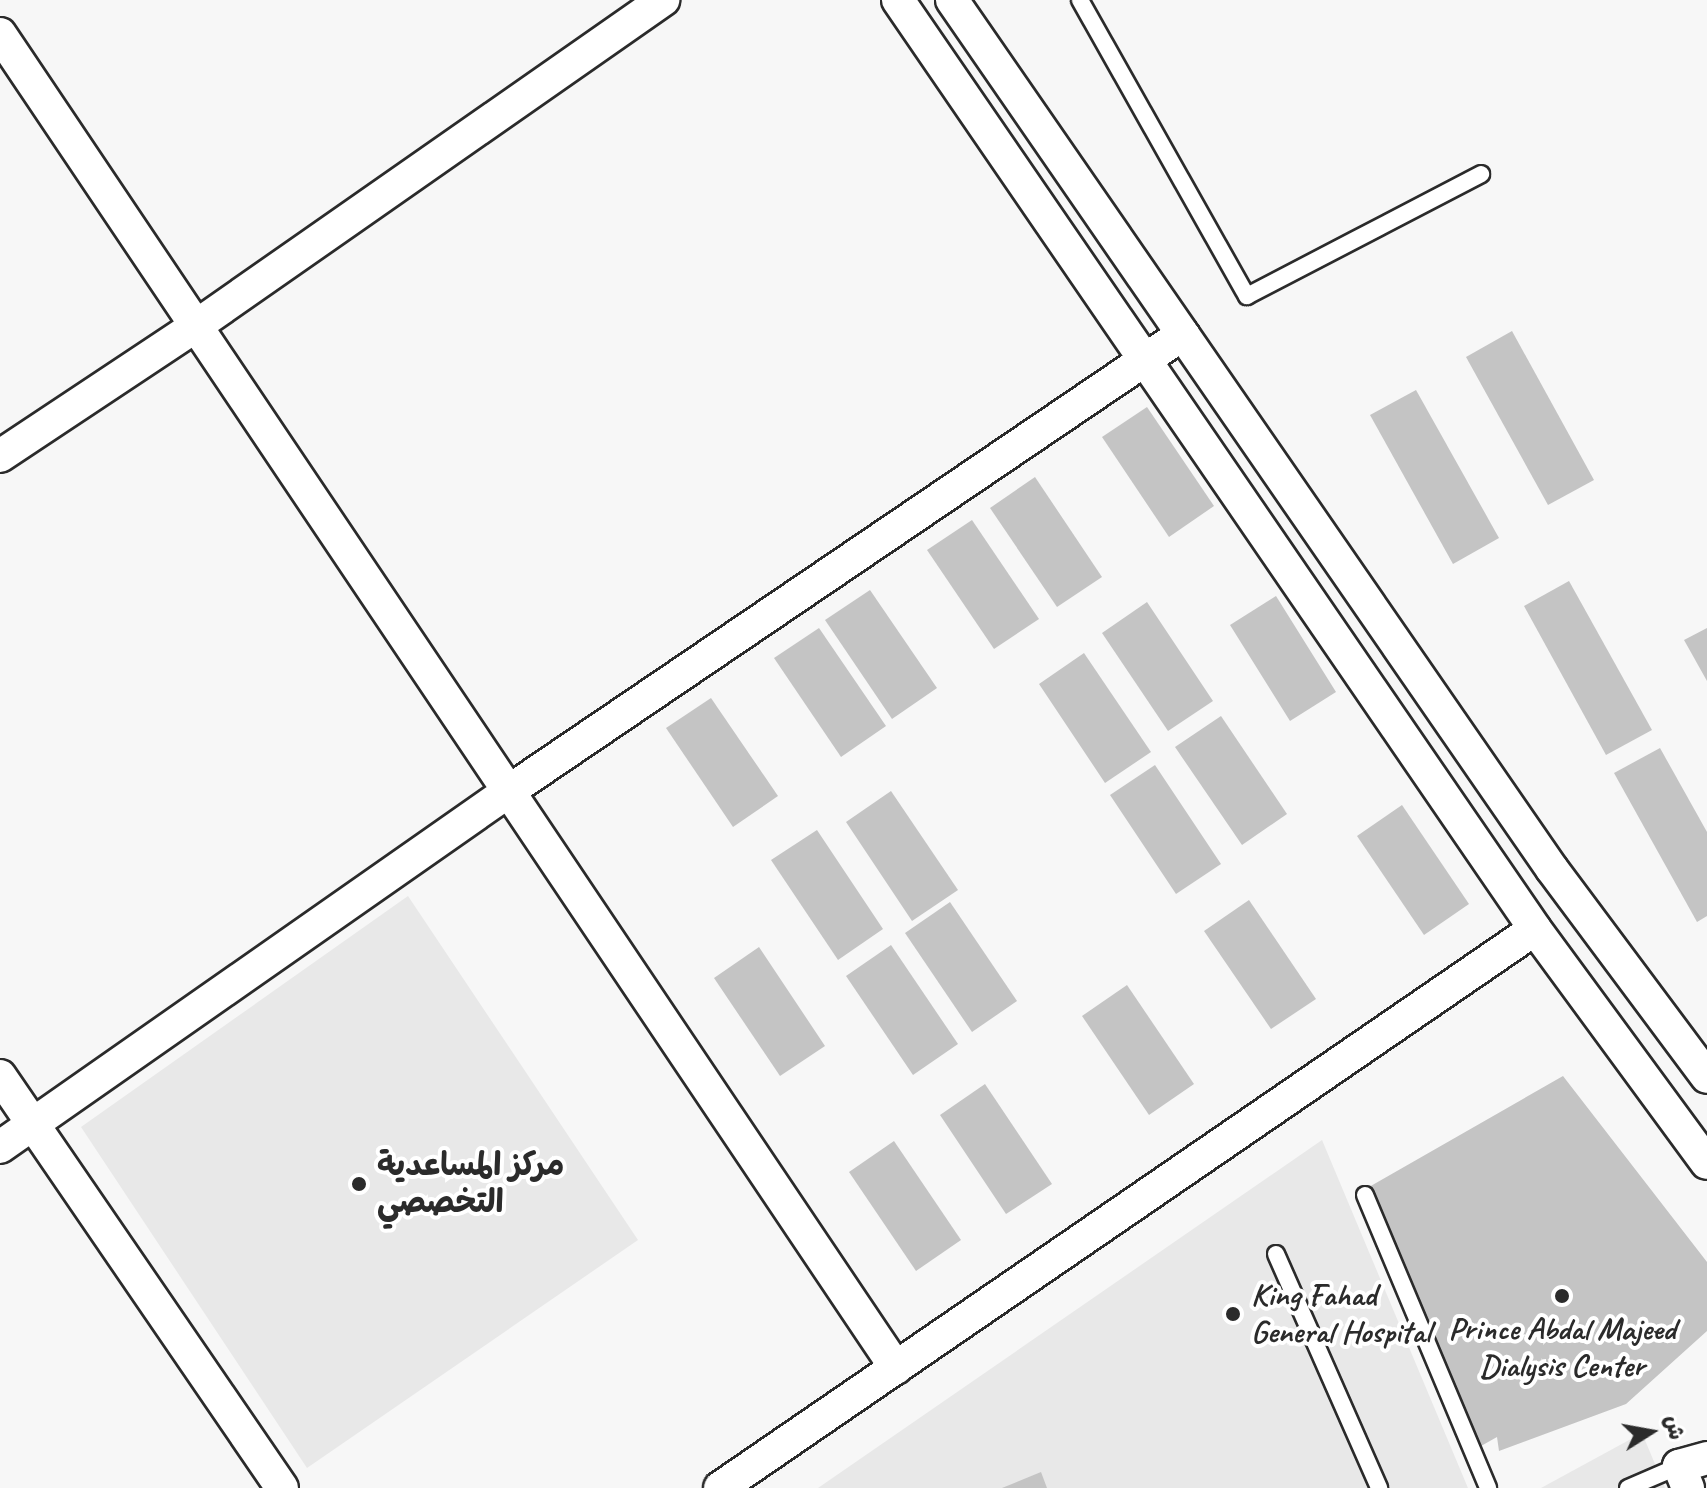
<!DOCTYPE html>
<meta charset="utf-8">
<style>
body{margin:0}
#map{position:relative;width:1707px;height:1488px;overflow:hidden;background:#f7f7f7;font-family:Caveat,"Playpen Sans Arabic",sans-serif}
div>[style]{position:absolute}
.built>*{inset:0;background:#e8e8e8}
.building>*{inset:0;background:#c4c4c4}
.roads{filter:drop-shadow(2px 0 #2b2b2b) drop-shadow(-2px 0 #2b2b2b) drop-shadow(0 2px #2b2b2b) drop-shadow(0 -2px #2b2b2b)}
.service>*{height:16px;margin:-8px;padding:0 8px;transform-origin:8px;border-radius:8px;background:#fff}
.minor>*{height:32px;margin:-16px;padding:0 16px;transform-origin:16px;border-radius:16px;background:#fff}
.dots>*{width:22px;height:22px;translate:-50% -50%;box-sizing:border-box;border:4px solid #fff;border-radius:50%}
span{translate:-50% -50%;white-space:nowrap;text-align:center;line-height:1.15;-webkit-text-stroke:8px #fff;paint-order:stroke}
.poi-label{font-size:32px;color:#2b2b2b;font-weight:700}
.left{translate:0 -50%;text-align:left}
.north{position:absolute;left:1611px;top:1392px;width:80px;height:80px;-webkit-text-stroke:6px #fff;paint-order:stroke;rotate:79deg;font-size:22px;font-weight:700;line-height:32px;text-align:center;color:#2b2b2b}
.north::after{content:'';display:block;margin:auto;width:28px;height:36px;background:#2b2b2b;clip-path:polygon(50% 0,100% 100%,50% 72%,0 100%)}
</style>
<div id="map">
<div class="built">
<i style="clip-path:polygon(408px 896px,638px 1240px,307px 1468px,81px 1127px)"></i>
<i style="clip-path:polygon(1322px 1140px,1468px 1488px,818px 1488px)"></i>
<i style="clip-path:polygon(1642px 1433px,1665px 1488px,1541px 1488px)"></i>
</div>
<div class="building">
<i style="clip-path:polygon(1512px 331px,1594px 480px,1548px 505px,1466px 357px)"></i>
<i style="clip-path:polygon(1416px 390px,1499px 538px,1453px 564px,1370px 415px)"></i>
<i style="clip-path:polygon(1147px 407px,1214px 506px,1169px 537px,1102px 437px)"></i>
<i style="clip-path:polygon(1035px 477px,1102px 577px,1057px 607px,990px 508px)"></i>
<i style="clip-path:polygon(972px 520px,1039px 619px,994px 649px,927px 550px)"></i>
<i style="clip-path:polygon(1569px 581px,1652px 730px,1606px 755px,1524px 606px)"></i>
<i style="clip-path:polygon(870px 590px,937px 688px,892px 719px,825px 620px)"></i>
<i style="clip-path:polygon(1276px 596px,1336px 692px,1290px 721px,1230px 625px)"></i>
<i style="clip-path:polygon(1147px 602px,1213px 701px,1168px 731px,1102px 633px)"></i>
<i style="clip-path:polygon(819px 628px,886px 726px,841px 757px,774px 658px)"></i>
<i style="clip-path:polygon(1707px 628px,1707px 681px,1684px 640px)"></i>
<i style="clip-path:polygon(1084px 653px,1151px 752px,1105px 783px,1039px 684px)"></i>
<i style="clip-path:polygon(711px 698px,778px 796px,733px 827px,666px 728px)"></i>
<i style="clip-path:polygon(1221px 716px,1287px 814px,1242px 845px,1175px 747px)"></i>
<i style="clip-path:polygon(1660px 748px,1707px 832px,1707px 916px,1697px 922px,1614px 773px)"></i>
<i style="clip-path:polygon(1155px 765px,1221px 864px,1176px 894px,1110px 795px)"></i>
<i style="clip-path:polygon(891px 791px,958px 890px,912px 921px,846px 822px)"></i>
<i style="clip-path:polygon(1402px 805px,1469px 904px,1424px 935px,1357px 836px)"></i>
<i style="clip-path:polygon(817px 830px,883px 929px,838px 960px,771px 860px)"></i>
<i style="clip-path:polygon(1249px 900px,1316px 999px,1271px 1029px,1204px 931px)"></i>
<i style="clip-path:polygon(950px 902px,1017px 1001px,972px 1032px,905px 933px)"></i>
<i style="clip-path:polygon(891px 945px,958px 1044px,913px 1075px,846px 976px)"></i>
<i style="clip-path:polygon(759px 947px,825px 1046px,780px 1076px,714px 978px)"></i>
<i style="clip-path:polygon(1127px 985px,1194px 1084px,1149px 1115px,1082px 1016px)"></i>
<i style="clip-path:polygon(1563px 1076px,1707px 1262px,1707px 1331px,1626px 1404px,1499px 1451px,1497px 1437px,1481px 1446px,1369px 1187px)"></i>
<i style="clip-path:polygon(985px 1084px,1052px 1184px,1006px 1214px,940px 1115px)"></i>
<i style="clip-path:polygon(894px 1141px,961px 1240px,916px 1271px,849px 1172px)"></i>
<i style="clip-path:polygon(1041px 1472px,1047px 1488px,1002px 1488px)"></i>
</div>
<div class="roads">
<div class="service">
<i style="left:1080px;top:0;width:340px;rotate:60.6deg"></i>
<i style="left:1247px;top:296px;width:264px;rotate:-27.5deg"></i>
<i style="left:1365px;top:1195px;width:318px;rotate:67.2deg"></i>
<i style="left:1276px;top:1254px;width:256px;rotate:66.2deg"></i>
<i style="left:1628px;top:1488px;width:56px;rotate:-23.3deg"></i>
</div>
<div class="minor">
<i style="left:898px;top:0;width:1126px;rotate:55.56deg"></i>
<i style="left:1535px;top:929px;width:290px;rotate:53.7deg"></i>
<i style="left:952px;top:0;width:1056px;rotate:55.38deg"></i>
<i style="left:1552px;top:869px;width:259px;rotate:53.3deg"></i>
<i style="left:0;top:34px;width:1607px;rotate:56.11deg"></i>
<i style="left:0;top:456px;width:235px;rotate:-33.6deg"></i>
<i style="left:196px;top:326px;width:570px;rotate:-34.92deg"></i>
<i style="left:0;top:1076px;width:499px;rotate:55.6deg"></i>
<i style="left:0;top:1147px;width:621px;rotate:-34.97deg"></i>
<i style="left:509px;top:791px;width:814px;rotate:-34.14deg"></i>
<i style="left:720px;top:1488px;width:988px;rotate:-34.45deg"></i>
<i style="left:1688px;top:1488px;width:24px;rotate:-112deg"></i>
<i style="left:1679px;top:1466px;width:29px;rotate:-16deg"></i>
</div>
</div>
<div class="dots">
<i style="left:359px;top:1184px;background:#2b2b2b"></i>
<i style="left:1562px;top:1296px;background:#2b2b2b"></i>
<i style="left:1233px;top:1314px;background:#2b2b2b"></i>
</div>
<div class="poi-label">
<span class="left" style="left:377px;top:1184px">مركز المساعدية<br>التخصصي</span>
<span class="left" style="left:1251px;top:1314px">King Fahad<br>General Hospital</span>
<span style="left:1562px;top:1348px">Prince Abdal Majeed<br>Dialysis Center</span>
</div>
<div class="north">ش</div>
</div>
